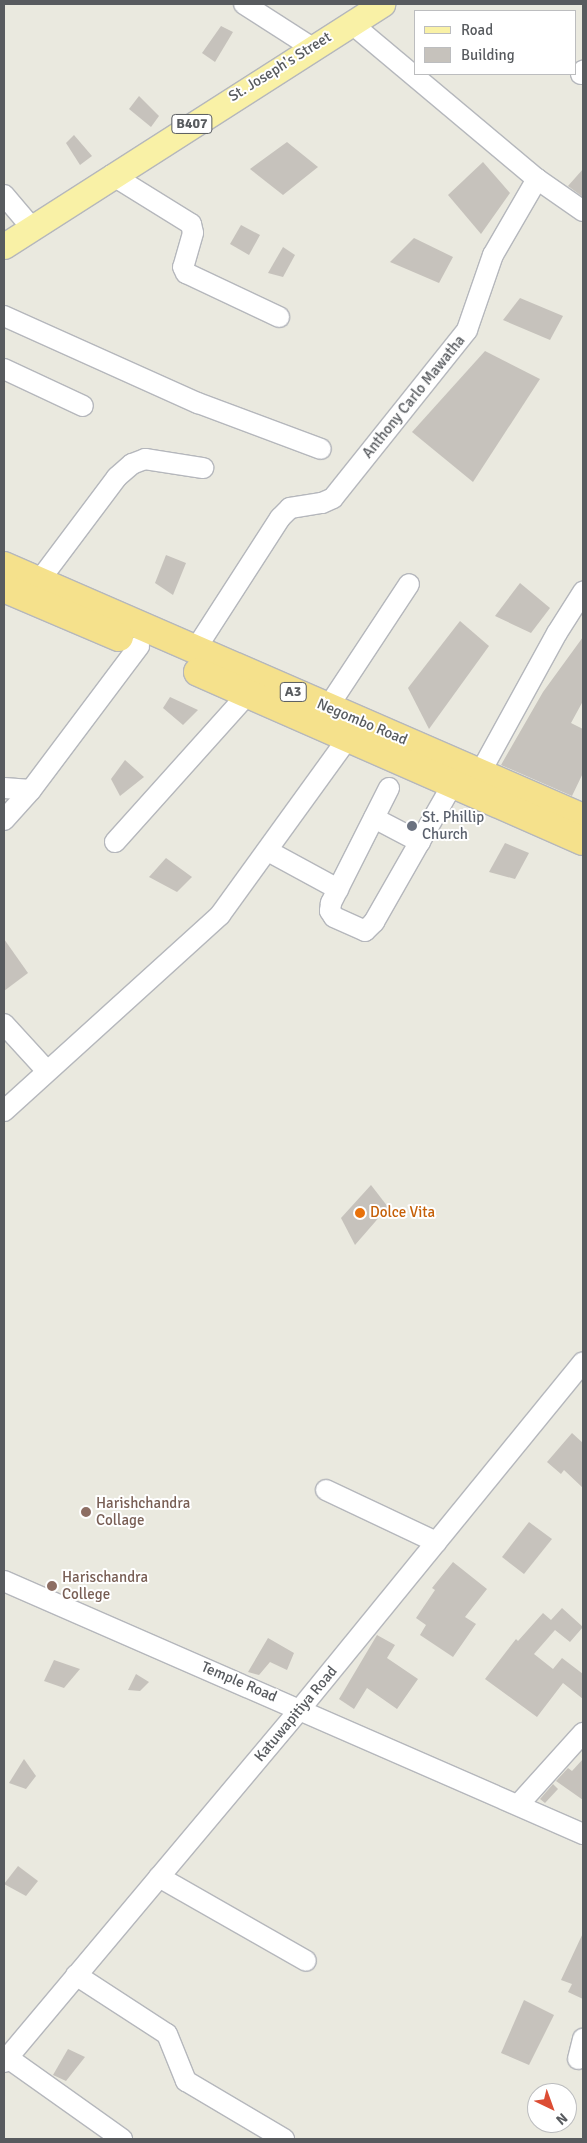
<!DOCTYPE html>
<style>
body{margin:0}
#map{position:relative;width:587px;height:2143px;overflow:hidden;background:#eae9df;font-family:Signika,sans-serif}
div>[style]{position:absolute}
.building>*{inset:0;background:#c6c2bc}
.roads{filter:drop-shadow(1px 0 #b5b7bc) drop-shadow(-1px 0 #b5b7bc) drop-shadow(0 1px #b5b7bc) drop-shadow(0 -1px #b5b7bc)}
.minor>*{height:20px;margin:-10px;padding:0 10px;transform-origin:10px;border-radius:10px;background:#fff}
.major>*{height:25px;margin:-12.5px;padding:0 12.5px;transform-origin:12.5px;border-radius:12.5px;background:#f9f1a6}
.highway>*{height:28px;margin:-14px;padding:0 14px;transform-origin:14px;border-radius:14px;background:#f5e18c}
.dots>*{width:14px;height:14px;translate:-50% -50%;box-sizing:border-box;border:2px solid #fff;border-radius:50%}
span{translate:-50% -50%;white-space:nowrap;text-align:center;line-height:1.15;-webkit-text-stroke:4px #fff;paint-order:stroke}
.shield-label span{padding:1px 4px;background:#fff;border:1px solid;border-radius:4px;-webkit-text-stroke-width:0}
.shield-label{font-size:14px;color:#585b5f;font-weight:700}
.street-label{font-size:15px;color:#585b5f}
.worship-label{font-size:15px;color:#5b616d}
.left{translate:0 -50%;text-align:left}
.food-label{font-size:15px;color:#c56008}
.education-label{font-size:15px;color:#785e54}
.frame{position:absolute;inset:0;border:5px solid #585b5f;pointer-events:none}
.legend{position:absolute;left:414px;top:10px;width:162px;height:65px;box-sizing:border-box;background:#fff;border:1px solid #bcbdbf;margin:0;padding:6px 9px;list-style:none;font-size:15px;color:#585b5f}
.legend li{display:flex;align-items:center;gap:10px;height:25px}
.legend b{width:25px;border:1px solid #bcbdbf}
.north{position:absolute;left:527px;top:2083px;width:50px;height:50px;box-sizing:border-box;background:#fff;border:1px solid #bcbdbf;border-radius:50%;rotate:138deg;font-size:14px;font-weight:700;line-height:20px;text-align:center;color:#585b5f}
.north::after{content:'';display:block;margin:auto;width:18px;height:22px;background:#dc4d34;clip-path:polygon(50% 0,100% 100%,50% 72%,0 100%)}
</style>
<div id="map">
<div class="building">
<i style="clip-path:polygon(221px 26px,233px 32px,215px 62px,202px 53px)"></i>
<i style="clip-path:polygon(139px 96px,159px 116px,151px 127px,129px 109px)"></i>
<i style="clip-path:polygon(74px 135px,92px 156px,80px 165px,66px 143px)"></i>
<i style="clip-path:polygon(287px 142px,318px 167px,283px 195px,250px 169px)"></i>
<i style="clip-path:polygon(483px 162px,510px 193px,481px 234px,448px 195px)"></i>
<i style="clip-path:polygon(583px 169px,583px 197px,568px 186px)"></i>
<i style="clip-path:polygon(241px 225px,260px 235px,249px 255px,230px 244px)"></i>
<i style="clip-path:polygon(414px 238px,453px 257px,439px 283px,390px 262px)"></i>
<i style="clip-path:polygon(283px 247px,295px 255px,283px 277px,268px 273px)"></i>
<i style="clip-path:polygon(520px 298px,563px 316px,550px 340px,503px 320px)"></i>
<i style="clip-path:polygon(485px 351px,540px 379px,473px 482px,412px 432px)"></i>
<i style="clip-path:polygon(166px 555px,186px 563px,173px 595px,155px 583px)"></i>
<i style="clip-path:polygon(520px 583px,550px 608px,531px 633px,495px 616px)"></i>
<i style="clip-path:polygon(460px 621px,489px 646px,429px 729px,408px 688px)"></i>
<i style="clip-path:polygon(583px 637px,583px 701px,571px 723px,583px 729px,583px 773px,572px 796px,501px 765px,543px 692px)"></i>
<i style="clip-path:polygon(170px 697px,198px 710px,183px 725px,163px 708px)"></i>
<i style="clip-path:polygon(125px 760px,144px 777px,120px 796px,111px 779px)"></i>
<i style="clip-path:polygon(505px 843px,529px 853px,515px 879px,489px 872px)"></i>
<i style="clip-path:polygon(166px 858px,192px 877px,177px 892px,149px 877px)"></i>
<i style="clip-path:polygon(4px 939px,28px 973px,4px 991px)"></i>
<i style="clip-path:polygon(371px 1185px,388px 1207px,355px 1245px,341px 1218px)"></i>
<i style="clip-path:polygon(572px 1433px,583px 1443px,583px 1488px,564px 1470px,561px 1474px,547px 1462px)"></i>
<i style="clip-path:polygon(529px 1522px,552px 1539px,524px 1574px,502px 1557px)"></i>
<i style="clip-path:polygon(453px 1562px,487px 1589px,465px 1617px,476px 1624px,453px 1657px,420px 1635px,426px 1625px,416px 1618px,435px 1590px,432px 1588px)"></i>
<i style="clip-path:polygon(562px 1608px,583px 1627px,570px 1642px,555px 1630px,534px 1654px,553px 1669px,562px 1658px,583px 1674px,583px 1699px,563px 1683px,537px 1717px,485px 1679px,516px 1639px,518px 1641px,543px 1613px,551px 1620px)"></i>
<i style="clip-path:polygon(377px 1635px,395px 1645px,387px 1658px,418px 1679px,397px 1709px,367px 1688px,354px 1709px,339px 1699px)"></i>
<i style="clip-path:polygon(268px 1638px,294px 1653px,287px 1670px,270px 1662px,259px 1675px,248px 1672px)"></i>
<i style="clip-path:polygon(54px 1660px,80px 1669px,64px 1688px,44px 1681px)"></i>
<i style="clip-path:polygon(136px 1674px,149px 1682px,140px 1691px,128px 1690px)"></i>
<i style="clip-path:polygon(24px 1759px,36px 1776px,26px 1789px,9px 1783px)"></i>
<i style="clip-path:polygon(583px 1759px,583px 1800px,556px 1781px,568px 1768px,572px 1771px)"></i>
<i style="clip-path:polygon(553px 1784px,558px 1789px,545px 1803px,540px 1799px)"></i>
<i style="clip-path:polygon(18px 1866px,38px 1881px,26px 1896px,4px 1884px)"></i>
<i style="clip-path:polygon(583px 1933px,583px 1999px,568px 1992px,572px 1984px,561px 1980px)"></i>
<i style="clip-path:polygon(524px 2000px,554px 2015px,529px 2065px,501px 2053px)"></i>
<i style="clip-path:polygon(68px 2049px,85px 2057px,66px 2081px,53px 2075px)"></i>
</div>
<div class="roads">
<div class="minor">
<i style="left:244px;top:4px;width:80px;rotate:32.7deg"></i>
<i style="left:351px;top:23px;width:243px;rotate:40deg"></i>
<i style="left:537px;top:179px;width:56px;rotate:34.8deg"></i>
<i style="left:581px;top:74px;width:4px;rotate:-56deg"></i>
<i style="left:112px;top:175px;width:93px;rotate:31.8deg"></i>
<i style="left:191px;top:224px;width:9px;rotate:77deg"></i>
<i style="left:193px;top:233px;width:35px;rotate:106deg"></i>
<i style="left:183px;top:267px;width:7px;rotate:63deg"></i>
<i style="left:186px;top:273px;width:103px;rotate:25.3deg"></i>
<i style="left:4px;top:195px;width:42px;rotate:49.8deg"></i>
<i style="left:4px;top:316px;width:213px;rotate:24.2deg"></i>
<i style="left:198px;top:403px;width:131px;rotate:20.5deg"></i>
<i style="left:4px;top:369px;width:87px;rotate:25.1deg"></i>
<i style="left:39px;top:581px;width:130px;rotate:-53.1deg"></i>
<i style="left:117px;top:477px;width:20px;rotate:-41deg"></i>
<i style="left:132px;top:464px;width:14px;rotate:-21deg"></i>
<i style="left:145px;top:459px;width:59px;rotate:8.8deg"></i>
<i style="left:195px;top:650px;width:157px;rotate:-57.2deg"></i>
<i style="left:280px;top:518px;width:14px;rotate:-45deg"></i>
<i style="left:290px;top:508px;width:32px;rotate:-9deg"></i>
<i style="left:322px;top:503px;width:12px;rotate:-24deg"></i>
<i style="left:333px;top:498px;width:215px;rotate:-51.4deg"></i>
<i style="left:467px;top:330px;width:79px;rotate:-70.9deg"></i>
<i style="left:493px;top:255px;width:88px;rotate:-59.9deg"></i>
<i style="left:328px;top:707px;width:147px;rotate:-56.6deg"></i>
<i style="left:480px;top:773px;width:160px;rotate:-61.2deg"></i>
<i style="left:557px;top:633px;width:49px;rotate:-57.6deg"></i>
<i style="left:4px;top:788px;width:27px;rotate:4deg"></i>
<i style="left:389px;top:788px;width:129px;rotate:116.8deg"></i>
<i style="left:331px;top:903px;width:8px;rotate:97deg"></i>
<i style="left:330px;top:911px;width:7px;rotate:56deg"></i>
<i style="left:334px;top:917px;width:34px;rotate:24deg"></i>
<i style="left:365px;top:931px;width:13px;rotate:-45deg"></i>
<i style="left:374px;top:922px;width:161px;rotate:-60.3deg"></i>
<i style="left:374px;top:818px;width:52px;rotate:27.6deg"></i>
<i style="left:4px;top:820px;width:40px;rotate:-48deg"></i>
<i style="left:31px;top:790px;width:180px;rotate:-53.1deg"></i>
<i style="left:115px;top:842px;width:199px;rotate:-48.1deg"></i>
<i style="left:268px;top:851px;width:80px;rotate:28.5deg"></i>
<i style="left:4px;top:1024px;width:64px;rotate:47.5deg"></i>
<i style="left:4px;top:1111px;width:292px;rotate:-42.2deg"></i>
<i style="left:220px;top:915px;width:232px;rotate:-54.1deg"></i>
<i style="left:326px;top:1490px;width:122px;rotate:25.3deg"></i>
<i style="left:4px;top:1581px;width:632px;rotate:23.6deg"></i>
<i style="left:519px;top:1804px;width:96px;rotate:-48deg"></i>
<i style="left:159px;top:1877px;width:169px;rotate:29.7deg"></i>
<i style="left:76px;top:1975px;width:108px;rotate:33deg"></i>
<i style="left:167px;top:2034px;width:51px;rotate:68deg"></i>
<i style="left:186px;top:2081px;width:114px;rotate:30.6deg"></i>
<i style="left:8px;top:2058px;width:140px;rotate:35.4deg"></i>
<i style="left:578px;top:2059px;width:21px;rotate:-76deg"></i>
<i style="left:4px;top:2062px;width:462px;rotate:-50deg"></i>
<i style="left:301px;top:1708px;width:446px;rotate:-50.8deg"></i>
</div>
<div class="major">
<i style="left:4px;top:246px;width:449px;rotate:-32.6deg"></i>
</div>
<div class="highway">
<i style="left:4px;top:566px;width:631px;rotate:23.52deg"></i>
<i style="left:4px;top:588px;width:125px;rotate:23.1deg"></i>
<i style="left:198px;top:672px;width:420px;rotate:23.7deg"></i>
</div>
</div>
<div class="dots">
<i style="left:412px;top:826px;background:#6b7280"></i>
<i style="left:360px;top:1213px;background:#e8710a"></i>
<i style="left:86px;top:1512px;background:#8d6e63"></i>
<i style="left:52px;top:1586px;background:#8d6e63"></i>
</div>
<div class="shield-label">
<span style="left:192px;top:124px">B407</span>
<span style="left:293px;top:692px">A3</span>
</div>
<div class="street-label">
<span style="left:280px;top:67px;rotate:-32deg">St. Joseph's Street</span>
<span style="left:414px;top:397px;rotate:-51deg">Anthony Carlo Mawatha</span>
<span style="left:362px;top:722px;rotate:23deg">Negombo Road</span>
<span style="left:239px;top:1682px;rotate:23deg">Temple Road</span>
<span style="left:296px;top:1714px;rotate:-50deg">Katuwapitiya Road</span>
</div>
<div class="worship-label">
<span class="left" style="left:422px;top:826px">St. Phillip<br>Church</span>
</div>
<div class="food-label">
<span class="left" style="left:370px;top:1213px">Dolce Vita</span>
</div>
<div class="education-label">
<span class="left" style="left:96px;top:1512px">Harishchandra<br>Collage</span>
<span class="left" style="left:62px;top:1586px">Harischandra<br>College</span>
</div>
<div class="frame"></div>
<ul class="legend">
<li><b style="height:6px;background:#f9f1a6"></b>Road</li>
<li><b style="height:14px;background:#c6c2bc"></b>Building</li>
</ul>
<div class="north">N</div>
</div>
